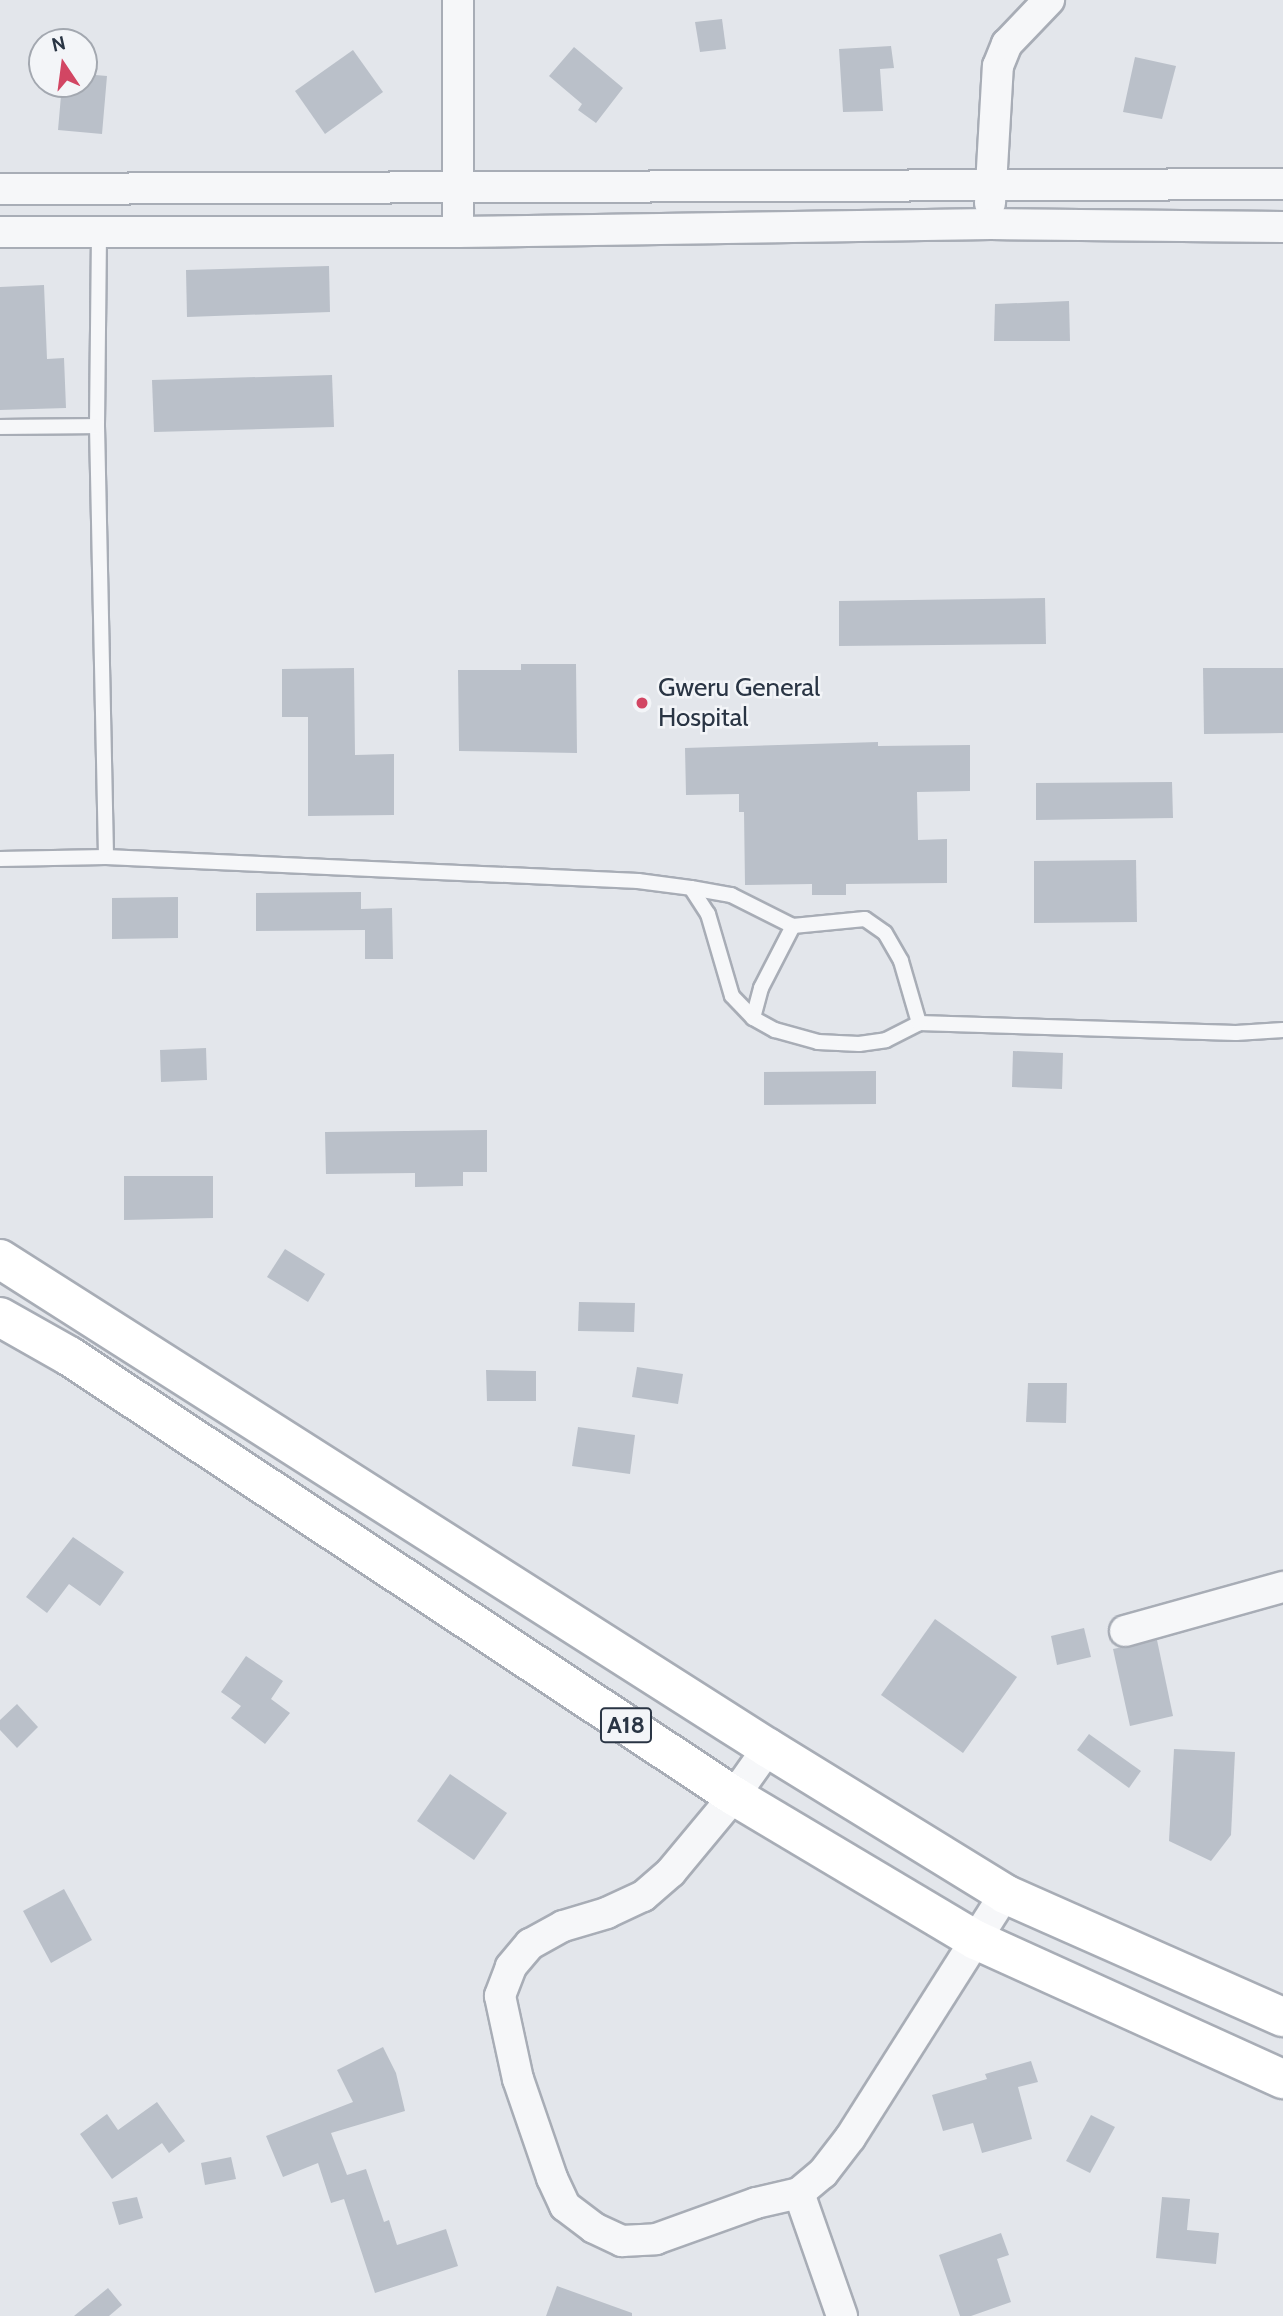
<!DOCTYPE html>
<style>
body{margin:0}
#map{position:relative;width:1283px;height:2316px;overflow:hidden;background:#e3e6eb;font-family:Cabin,sans-serif}
div>[style]{position:absolute}
.building>*{inset:0;background:#bac0c9}
.roads{filter:drop-shadow(2px 0 #a8adb6) drop-shadow(-2px 0 #a8adb6) drop-shadow(0 2px #a8adb6) drop-shadow(0 -2px #a8adb6)}
.lane>*{height:14px;margin:-7px;padding:0 7px;transform-origin:7px;border-radius:7px;background:#f6f7f9}
.street>*{height:30px;margin:-15px;padding:0 15px;transform-origin:15px;border-radius:15px;background:#f6f7f9}
.highway>*{height:38px;margin:-19px;padding:0 19px;transform-origin:19px;border-radius:19px;background:#fff}
.dots>*{width:19px;height:19px;translate:-50% -50%;box-sizing:border-box;border:4px solid #f3f5f8;border-radius:50%}
span{translate:-50% -50%;white-space:nowrap;text-align:center;line-height:1.15;-webkit-text-stroke:5px #f3f5f8;paint-order:stroke}
.shield-label span{padding:2px 5px;background:#f3f5f8;border:2px solid;border-radius:5px;-webkit-text-stroke-width:0}
.shield-label{font-size:24px;color:#2a3544;font-weight:700}
.poi-label{font-size:26px;color:#2a3544}
.left{translate:0 -50%;text-align:left}
.north{position:absolute;left:28px;top:28px;width:70px;height:70px;box-sizing:border-box;background:#f3f5f8;border:2px solid #a3a8b0;border-radius:50%;rotate:347deg;font-size:19px;font-weight:700;line-height:28px;text-align:center;color:#2a3544}
.north::after{content:'';display:block;margin:auto;width:24px;height:32px;background:#d24663;clip-path:polygon(50% 0,100% 100%,50% 72%,0 100%)}
</style>
<div id="map">
<div class="building">
<i style="clip-path:polygon(722px 19px,726px 49px,700px 52px,695px 22px)"></i>
<i style="clip-path:polygon(891px 46px,894px 68px,880px 69px,883px 111px,843px 112px,839px 49px)"></i>
<i style="clip-path:polygon(574px 47px,623px 88px,596px 123px,578px 110px,582px 104px,549px 76px)"></i>
<i style="clip-path:polygon(353px 50px,383px 92px,325px 134px,295px 91px)"></i>
<i style="clip-path:polygon(1135px 57px,1176px 66px,1162px 119px,1123px 112px)"></i>
<i style="clip-path:polygon(84px 74px,107px 76px,102px 134px,58px 130px,62px 84px,84px 84px)"></i>
<i style="clip-path:polygon(329px 266px,330px 312px,187px 317px,186px 270px)"></i>
<i style="clip-path:polygon(44px 285px,47px 359px,64px 358px,66px 408px,0 410px,0 287px)"></i>
<i style="clip-path:polygon(1069px 301px,1070px 341px,994px 341px,995px 304px)"></i>
<i style="clip-path:polygon(332px 375px,334px 427px,154px 432px,152px 380px)"></i>
<i style="clip-path:polygon(1045px 598px,1046px 644px,839px 646px,839px 601px)"></i>
<i style="clip-path:polygon(521px 664px,576px 664px,577px 753px,459px 751px,458px 670px,521px 670px)"></i>
<i style="clip-path:polygon(354px 668px,355px 755px,394px 754px,394px 815px,308px 816px,308px 717px,282px 717px,282px 669px)"></i>
<i style="clip-path:polygon(1203px 668px,1283px 668px,1283px 733px,1204px 734px)"></i>
<i style="clip-path:polygon(878px 742px,878px 746px,970px 745px,970px 791px,917px 792px,918px 840px,947px 839px,947px 883px,846px 884px,846px 895px,812px 895px,812px 884px,745px 885px,744px 812px,739px 812px,739px 794px,686px 795px,685px 748px)"></i>
<i style="clip-path:polygon(1172px 782px,1173px 818px,1036px 820px,1036px 783px)"></i>
<i style="clip-path:polygon(1136px 860px,1137px 922px,1034px 923px,1034px 861px)"></i>
<i style="clip-path:polygon(361px 892px,361px 909px,392px 908px,393px 959px,365px 959px,365px 930px,256px 931px,256px 893px)"></i>
<i style="clip-path:polygon(178px 897px,178px 938px,112px 939px,112px 898px)"></i>
<i style="clip-path:polygon(206px 1048px,207px 1080px,161px 1082px,160px 1050px)"></i>
<i style="clip-path:polygon(1013px 1051px,1063px 1053px,1062px 1089px,1012px 1087px)"></i>
<i style="clip-path:polygon(876px 1071px,876px 1104px,764px 1105px,764px 1072px)"></i>
<i style="clip-path:polygon(487px 1130px,487px 1172px,463px 1172px,463px 1186px,415px 1187px,415px 1173px,326px 1174px,325px 1132px)"></i>
<i style="clip-path:polygon(124px 1176px,213px 1176px,213px 1218px,124px 1220px)"></i>
<i style="clip-path:polygon(285px 1249px,325px 1274px,308px 1302px,267px 1277px)"></i>
<i style="clip-path:polygon(579px 1302px,635px 1303px,634px 1332px,578px 1331px)"></i>
<i style="clip-path:polygon(637px 1367px,683px 1374px,678px 1404px,632px 1397px)"></i>
<i style="clip-path:polygon(486px 1370px,536px 1371px,536px 1401px,487px 1401px)"></i>
<i style="clip-path:polygon(1028px 1383px,1067px 1383px,1066px 1423px,1026px 1422px)"></i>
<i style="clip-path:polygon(578px 1427px,635px 1435px,630px 1474px,572px 1466px)"></i>
<i style="clip-path:polygon(73px 1537px,124px 1572px,100px 1606px,69px 1584px,47px 1613px,26px 1597px)"></i>
<i style="clip-path:polygon(935px 1619px,1017px 1677px,963px 1753px,881px 1695px)"></i>
<i style="clip-path:polygon(1084px 1628px,1091px 1657px,1057px 1665px,1051px 1636px)"></i>
<i style="clip-path:polygon(1157px 1640px,1173px 1716px,1130px 1726px,1113px 1649px)"></i>
<i style="clip-path:polygon(246px 1656px,283px 1681px,271px 1699px,290px 1713px,265px 1744px,231px 1718px,241px 1706px,221px 1692px)"></i>
<i style="clip-path:polygon(17px 1704px,38px 1727px,17px 1748px,0 1730px,0 1720px)"></i>
<i style="clip-path:polygon(1089px 1734px,1141px 1771px,1129px 1788px,1077px 1750px)"></i>
<i style="clip-path:polygon(1174px 1749px,1235px 1752px,1231px 1835px,1211px 1861px,1169px 1841px)"></i>
<i style="clip-path:polygon(450px 1774px,507px 1813px,474px 1860px,417px 1821px)"></i>
<i style="clip-path:polygon(64px 1889px,92px 1940px,51px 1963px,23px 1911px)"></i>
<i style="clip-path:polygon(383px 2047px,396px 2073px,405px 2111px,331px 2133px,347px 2175px,366px 2169px,384px 2222px,389px 2220px,397px 2245px,446px 2229px,458px 2266px,375px 2293px,344px 2199px,331px 2203px,318px 2163px,283px 2177px,266px 2136px,353px 2102px,337px 2070px)"></i>
<i style="clip-path:polygon(1031px 2061px,1038px 2082px,1018px 2087px,1032px 2139px,982px 2153px,973px 2123px,943px 2131px,932px 2095px,987px 2079px,985px 2074px)"></i>
<i style="clip-path:polygon(157px 2102px,185px 2141px,169px 2153px,162px 2143px,112px 2179px,80px 2134px,107px 2114px,118px 2130px)"></i>
<i style="clip-path:polygon(1091px 2115px,1115px 2127px,1090px 2173px,1066px 2161px)"></i>
<i style="clip-path:polygon(231px 2157px,236px 2179px,205px 2185px,201px 2163px)"></i>
<i style="clip-path:polygon(137px 2197px,143px 2218px,119px 2225px,112px 2202px)"></i>
<i style="clip-path:polygon(1162px 2197px,1190px 2199px,1187px 2230px,1219px 2233px,1216px 2264px,1156px 2258px)"></i>
<i style="clip-path:polygon(1001px 2233px,1009px 2255px,997px 2259px,1011px 2302px,971px 2316px,960px 2316px,939px 2255px)"></i>
<i style="clip-path:polygon(557px 2286px,632px 2313px,632px 2316px,546px 2316px)"></i>
<i style="clip-path:polygon(108px 2288px,122px 2305px,109px 2316px,74px 2316px)"></i>
</div>
<div class="roads">
<div class="lane">
<i style="left:99px;top:234px;width:192px;rotate:90.6deg"></i>
<i style="left:97px;top:426px;width:431px;rotate:88.8deg"></i>
<i style="left:0;top:427px;width:97px;rotate:-0.6deg"></i>
<i style="left:0;top:859px;width:106px;rotate:-1.1deg"></i>
<i style="left:106px;top:857px;width:533px;rotate:2.58deg"></i>
<i style="left:638px;top:881px;width:53px;rotate:7.5deg"></i>
<i style="left:691px;top:888px;width:31px;rotate:57deg"></i>
<i style="left:708px;top:914px;width:85px;rotate:73.7deg"></i>
<i style="left:732px;top:996px;width:30px;rotate:46deg"></i>
<i style="left:753px;top:1018px;width:25px;rotate:29deg"></i>
<i style="left:775px;top:1030px;width:45px;rotate:15.6deg"></i>
<i style="left:818px;top:1042px;width:41px;rotate:2.8deg"></i>
<i style="left:859px;top:1044px;width:27px;rotate:-8deg"></i>
<i style="left:886px;top:1040px;width:37px;rotate:-27deg"></i>
<i style="left:919px;top:1023px;width:317px;rotate:1.8deg"></i>
<i style="left:1236px;top:1033px;width:47px;rotate:-3.7deg"></i>
<i style="left:691px;top:888px;width:41px;rotate:9.9deg"></i>
<i style="left:731px;top:895px;width:69px;rotate:26.6deg"></i>
<i style="left:793px;top:926px;width:72px;rotate:-5.6deg"></i>
<i style="left:865px;top:919px;width:24px;rotate:35deg"></i>
<i style="left:885px;top:933px;width:32px;rotate:60deg"></i>
<i style="left:901px;top:961px;width:65px;rotate:73.8deg"></i>
<i style="left:753px;top:1018px;width:31px;rotate:-75deg"></i>
<i style="left:761px;top:988px;width:70px;rotate:-62.7deg"></i>
</div>
<div class="street">
<i style="left:458px;top:0;width:232px;rotate:90deg"></i>
<i style="left:0;top:189px;width:1283px;rotate:-0.22deg"></i>
<i style="left:990px;top:203px;width:137px;rotate:-86.7deg"></i>
<i style="left:998px;top:66px;width:24px;rotate:-68deg"></i>
<i style="left:1007px;top:44px;width:61px;rotate:-46.3deg"></i>
<i style="left:0;top:232px;width:458px"></i>
<i style="left:458px;top:232px;width:533px;rotate:-0.86deg"></i>
<i style="left:991px;top:224px;width:292px;rotate:0.6deg"></i>
<i style="left:1125px;top:1631px;width:164px;rotate:-15.6deg"></i>
<i style="left:768px;top:1748px;width:59px;rotate:125.3deg"></i>
<i style="left:734px;top:1796px;width:99px;rotate:129.7deg"></i>
<i style="left:671px;top:1872px;width:37px;rotate:139deg"></i>
<i style="left:643px;top:1896px;width:40px;rotate:155deg"></i>
<i style="left:607px;top:1913px;width:46px;rotate:163.5deg"></i>
<i style="left:563px;top:1926px;width:38px;rotate:151deg"></i>
<i style="left:530px;top:1944px;width:30px;rotate:130deg"></i>
<i style="left:511px;top:1967px;width:31px;rotate:111deg"></i>
<i style="left:500px;top:1996px;width:85px;rotate:77.8deg"></i>
<i style="left:518px;top:2079px;width:105px;rotate:71deg"></i>
<i style="left:552px;top:2178px;width:31px;rotate:65deg"></i>
<i style="left:565px;top:2206px;width:36px;rotate:37deg"></i>
<i style="left:594px;top:2228px;width:31px;rotate:25deg"></i>
<i style="left:622px;top:2241px;width:34px;rotate:-3deg"></i>
<i style="left:656px;top:2239px;width:106px;rotate:-19.8deg"></i>
<i style="left:756px;top:2203px;width:44px;rotate:-13.1deg"></i>
<i style="left:799px;top:2193px;width:31px;rotate:-40deg"></i>
<i style="left:823px;top:2173px;width:44px;rotate:-52.4deg"></i>
<i style="left:850px;top:2138px;width:289px;rotate:-57.6deg"></i>
<i style="left:799px;top:2193px;width:130px;rotate:70.7deg"></i>
</div>
<div class="highway">
<i style="left:0;top:1259px;width:910px;rotate:32.49deg"></i>
<i style="left:768px;top:1748px;width:278px;rotate:31.6deg"></i>
<i style="left:1005px;top:1894px;width:304px;rotate:23.9deg"></i>
<i style="left:0;top:1317px;width:79px;rotate:29.5deg"></i>
<i style="left:69px;top:1356px;width:797px;rotate:33.49deg"></i>
<i style="left:734px;top:1796px;width:282px;rotate:30.8deg"></i>
<i style="left:976px;top:1940px;width:337px;rotate:24.4deg"></i>
</div>
</div>
<div class="dots">
<i style="left:642px;top:703px;background:#d24663"></i>
</div>
<div class="shield-label">
<span style="left:626px;top:1725px">A18</span>
</div>
<div class="poi-label">
<span class="left" style="left:658px;top:703px">Gweru General<br>Hospital</span>
</div>
<div class="north">N</div>
</div>
